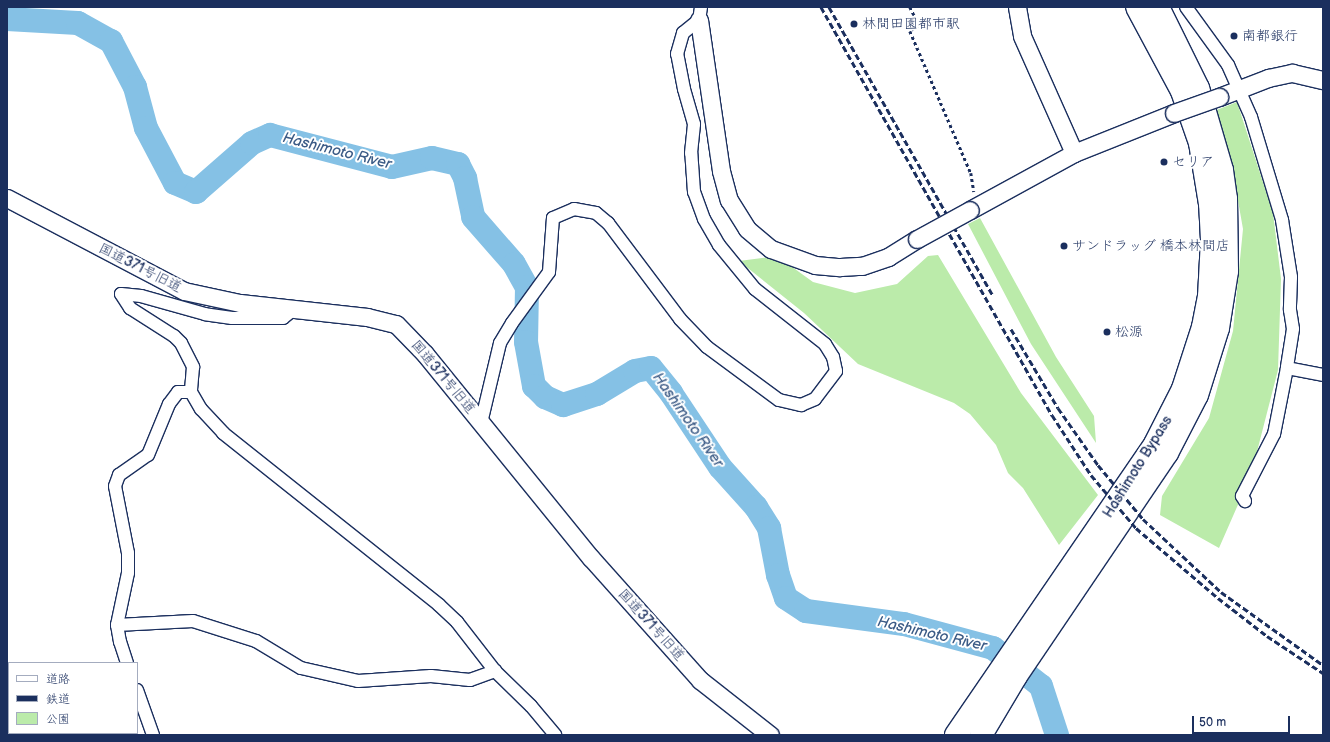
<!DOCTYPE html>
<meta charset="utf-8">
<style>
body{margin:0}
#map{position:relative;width:1330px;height:742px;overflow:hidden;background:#fff;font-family:"Balsamiq Sans","Klee One",sans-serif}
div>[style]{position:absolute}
.green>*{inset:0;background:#bbebaa}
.river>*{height:24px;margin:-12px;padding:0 12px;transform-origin:12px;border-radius:12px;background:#85c1e5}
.path>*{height:2.5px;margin-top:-1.25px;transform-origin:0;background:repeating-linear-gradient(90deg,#1b2f5e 0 3px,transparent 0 6px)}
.roads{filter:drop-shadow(1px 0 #1b2f5e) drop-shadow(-1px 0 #1b2f5e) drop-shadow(0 1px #1b2f5e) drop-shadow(0 -1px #1b2f5e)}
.street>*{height:12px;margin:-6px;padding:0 6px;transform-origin:6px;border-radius:6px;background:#fff}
.secondary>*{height:17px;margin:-8.5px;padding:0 8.5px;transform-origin:8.5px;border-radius:8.5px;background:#fff}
.highway>*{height:22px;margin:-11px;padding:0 11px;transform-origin:11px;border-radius:11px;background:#fff}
.rail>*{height:3px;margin-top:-1.5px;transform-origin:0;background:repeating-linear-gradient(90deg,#1b2f5e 0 6px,transparent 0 9px)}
.bridges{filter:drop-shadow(1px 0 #1b2f5e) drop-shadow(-1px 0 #1b2f5e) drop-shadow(0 1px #1b2f5e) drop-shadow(0 -1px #1b2f5e)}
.secondary-bridge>*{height:17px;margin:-8.5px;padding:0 8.5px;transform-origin:8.5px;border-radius:8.5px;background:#fff}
.dots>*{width:11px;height:11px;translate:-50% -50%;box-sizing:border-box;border:2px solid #fff;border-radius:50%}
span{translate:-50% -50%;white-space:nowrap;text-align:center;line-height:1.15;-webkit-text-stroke:4px #fff;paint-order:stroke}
.poi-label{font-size:14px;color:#1b2f5e}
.left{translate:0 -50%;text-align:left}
.street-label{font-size:14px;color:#1b2f5e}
.water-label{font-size:15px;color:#3b5b86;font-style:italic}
.frame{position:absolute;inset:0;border:8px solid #1b2f5e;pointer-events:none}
.legend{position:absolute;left:8px;top:662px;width:130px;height:72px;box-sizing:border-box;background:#fff;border:1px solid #a4acbf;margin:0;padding:5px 7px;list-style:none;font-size:12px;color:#1b2f5e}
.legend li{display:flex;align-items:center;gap:8px;height:20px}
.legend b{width:20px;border:1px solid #a4acbf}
.scale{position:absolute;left:1192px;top:716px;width:98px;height:18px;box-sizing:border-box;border:2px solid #1b2f5e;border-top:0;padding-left:5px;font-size:12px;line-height:14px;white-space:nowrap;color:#1b2f5e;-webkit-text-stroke:3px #fff;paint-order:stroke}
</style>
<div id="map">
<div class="green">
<i style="clip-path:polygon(1237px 102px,1273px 213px,1281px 279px,1278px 370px,1251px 475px,1219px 548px,1160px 515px,1162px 496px,1209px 418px,1233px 331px,1243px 229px,1231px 161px,1214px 111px)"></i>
<i style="clip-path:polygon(980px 218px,1056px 357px,1094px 416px,1096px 443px,1031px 344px,968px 224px)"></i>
<i style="clip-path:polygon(938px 255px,1021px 393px,1098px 495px,1059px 545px,1023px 488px,1008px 473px,996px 445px,970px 414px,954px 403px,858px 364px,804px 313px,739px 261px,769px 257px,788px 264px,813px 282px,855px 293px,897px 284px,928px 256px)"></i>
</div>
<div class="river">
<i style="left:7px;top:19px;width:71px;rotate:3.2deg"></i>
<i style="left:78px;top:23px;width:38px;rotate:29deg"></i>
<i style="left:111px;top:41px;width:52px;rotate:62.4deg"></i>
<i style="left:135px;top:87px;width:42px;rotate:75deg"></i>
<i style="left:146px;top:128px;width:62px;rotate:62.2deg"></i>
<i style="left:175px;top:183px;width:23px;rotate:23deg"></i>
<i style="left:196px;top:192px;width:74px;rotate:-41.2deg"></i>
<i style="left:252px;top:143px;width:20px;rotate:-24deg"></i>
<i style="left:270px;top:135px;width:126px;rotate:14.7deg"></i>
<i style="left:392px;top:167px;width:41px;rotate:-12.7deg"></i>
<i style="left:432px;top:158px;width:27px;rotate:13deg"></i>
<i style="left:458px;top:164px;width:16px;rotate:63deg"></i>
<i style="left:465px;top:178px;width:40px;rotate:78deg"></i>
<i style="left:473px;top:217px;width:62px;rotate:48.9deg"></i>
<i style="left:514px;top:264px;width:26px;rotate:61deg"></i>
<i style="left:527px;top:287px;width:55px;rotate:91deg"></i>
<i style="left:526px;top:342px;width:45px;rotate:79.7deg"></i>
<i style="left:534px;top:386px;width:16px;rotate:45deg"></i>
<i style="left:545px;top:397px;width:20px;rotate:24deg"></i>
<i style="left:563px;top:405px;width:36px;rotate:-18deg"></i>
<i style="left:597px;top:394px;width:44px;rotate:-31.2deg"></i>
<i style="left:635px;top:371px;width:16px;rotate:-11deg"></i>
<i style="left:651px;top:368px;width:32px;rotate:51deg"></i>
<i style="left:671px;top:393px;width:89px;rotate:56.5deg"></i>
<i style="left:720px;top:467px;width:54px;rotate:48deg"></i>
<i style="left:756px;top:507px;width:25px;rotate:58deg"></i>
<i style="left:769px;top:528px;width:48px;rotate:79.2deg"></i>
<i style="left:778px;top:575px;width:24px;rotate:71deg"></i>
<i style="left:786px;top:598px;width:24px;rotate:33deg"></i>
<i style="left:806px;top:611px;width:99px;rotate:7.6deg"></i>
<i style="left:904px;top:624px;width:92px;rotate:15.1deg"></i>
<i style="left:993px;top:648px;width:61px;rotate:38.4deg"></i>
<i style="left:1041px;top:686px;width:52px;rotate:71.9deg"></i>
<i style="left:7px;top:687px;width:2px"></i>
<i style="left:52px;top:735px;width:2px;rotate:-90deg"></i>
</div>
<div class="path">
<i style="left:910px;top:7px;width:20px;rotate:63deg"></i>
<i style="left:919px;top:25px;width:11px;rotate:146deg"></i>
<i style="left:910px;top:31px;width:155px;rotate:66.8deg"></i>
<i style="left:971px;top:173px;width:19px;rotate:81deg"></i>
</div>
<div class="roads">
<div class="street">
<i style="left:1186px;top:7px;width:72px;rotate:54.1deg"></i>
<i style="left:1228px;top:65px;width:57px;rotate:66.1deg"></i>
<i style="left:1251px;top:117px;width:108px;rotate:73.2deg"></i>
<i style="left:1282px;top:220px;width:58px;rotate:81deg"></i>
<i style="left:1291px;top:277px;width:33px;rotate:92deg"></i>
<i style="left:1290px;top:310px;width:19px;rotate:81deg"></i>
<i style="left:1293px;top:329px;width:39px;rotate:99deg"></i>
<i style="left:1287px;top:368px;width:67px;rotate:101.1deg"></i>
<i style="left:1274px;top:434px;width:70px;rotate:117.3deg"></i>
<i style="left:1242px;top:496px;width:6px;rotate:59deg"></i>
<i style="left:294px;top:309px;width:14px;rotate:141deg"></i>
<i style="left:283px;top:318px;width:51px;rotate:180deg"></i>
<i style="left:232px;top:318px;width:27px;rotate:-172deg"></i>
<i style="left:205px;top:314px;width:66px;rotate:-164.3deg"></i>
<i style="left:141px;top:296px;width:20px;rotate:-174deg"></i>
<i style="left:121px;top:294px;width:17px;rotate:57deg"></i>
<i style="left:130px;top:308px;width:52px;rotate:32.5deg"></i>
<i style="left:174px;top:336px;width:10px;rotate:45deg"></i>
<i style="left:181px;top:343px;width:27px;rotate:63deg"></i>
<i style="left:193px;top:367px;width:25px;rotate:95deg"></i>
<i style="left:191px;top:392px;width:20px;rotate:60deg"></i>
<i style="left:201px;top:409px;width:33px;rotate:47deg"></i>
<i style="left:223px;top:433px;width:276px;rotate:38.5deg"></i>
<i style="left:439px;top:605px;width:25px;rotate:43deg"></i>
<i style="left:457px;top:622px;width:62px;rotate:52.2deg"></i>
<i style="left:495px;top:671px;width:50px;rotate:44.2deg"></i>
<i style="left:531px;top:706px;width:38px;rotate:50deg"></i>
<i style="left:1287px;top:368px;width:37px;rotate:11deg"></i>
<i style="left:481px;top:423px;width:82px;rotate:-76.6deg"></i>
<i style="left:500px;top:343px;width:23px;rotate:-59deg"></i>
<i style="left:512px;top:323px;width:63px;rotate:-54deg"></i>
<i style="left:549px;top:272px;width:54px;rotate:-85.8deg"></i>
<i style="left:553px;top:218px;width:23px;rotate:-23deg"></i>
<i style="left:574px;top:209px;width:22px;rotate:10deg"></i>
<i style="left:596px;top:213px;width:16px;rotate:40deg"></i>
<i style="left:608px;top:223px;width:120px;rotate:53.1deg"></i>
<i style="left:680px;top:319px;width:39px;rotate:46deg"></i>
<i style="left:707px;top:347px;width:89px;rotate:36.4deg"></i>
<i style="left:779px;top:400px;width:23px;rotate:13deg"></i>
<i style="left:801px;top:405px;width:15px;rotate:-23deg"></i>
<i style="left:815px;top:399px;width:35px;rotate:-53deg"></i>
<i style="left:836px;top:371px;width:14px;rotate:-102deg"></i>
<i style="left:833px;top:357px;width:15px;rotate:-122deg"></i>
<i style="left:825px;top:344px;width:89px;rotate:-141.8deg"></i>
<i style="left:755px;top:289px;width:57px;rotate:-129.3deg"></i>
<i style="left:719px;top:245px;width:30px;rotate:-120deg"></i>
<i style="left:704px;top:219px;width:29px;rotate:-110deg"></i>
<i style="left:694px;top:192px;width:39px;rotate:-94deg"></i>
<i style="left:691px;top:153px;width:29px;rotate:-84deg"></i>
<i style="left:694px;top:124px;width:36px;rotate:-106deg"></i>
<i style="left:684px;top:89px;width:36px;rotate:-101deg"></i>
<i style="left:677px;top:54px;width:22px;rotate:-74deg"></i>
<i style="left:683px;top:33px;width:21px;rotate:-39deg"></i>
<i style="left:699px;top:20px;width:13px;rotate:-81deg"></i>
<i style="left:117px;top:625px;width:76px;rotate:-3deg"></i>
<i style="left:193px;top:621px;width:66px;rotate:17.6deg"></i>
<i style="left:256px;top:641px;width:52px;rotate:31deg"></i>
<i style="left:301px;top:668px;width:58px;rotate:12.8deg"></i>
<i style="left:358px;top:681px;width:73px;rotate:-3.9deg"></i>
<i style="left:431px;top:676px;width:39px;rotate:6deg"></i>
<i style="left:470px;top:680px;width:27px;rotate:-20deg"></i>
<i style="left:127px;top:663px;width:22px;rotate:-108deg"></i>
<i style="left:120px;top:642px;width:17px;rotate:-100deg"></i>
<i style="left:117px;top:625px;width:53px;rotate:-78.1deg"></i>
<i style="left:128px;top:573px;width:20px;rotate:-90deg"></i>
<i style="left:128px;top:553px;width:68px;rotate:-101deg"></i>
<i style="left:115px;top:486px;width:12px;rotate:-70deg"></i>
<i style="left:119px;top:475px;width:35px;rotate:-35deg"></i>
<i style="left:148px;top:455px;width:55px;rotate:-67.6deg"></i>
<i style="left:169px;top:404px;width:15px;rotate:-53deg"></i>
<i style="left:178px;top:392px;width:13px"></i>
<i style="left:137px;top:690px;width:48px;rotate:70.4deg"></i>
</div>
<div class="secondary">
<i style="left:1017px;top:7px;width:29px;rotate:80deg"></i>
<i style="left:1022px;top:36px;width:128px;rotate:66deg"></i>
<i style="left:699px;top:20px;width:153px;rotate:81.7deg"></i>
<i style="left:721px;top:171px;width:30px;rotate:75deg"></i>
<i style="left:729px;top:200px;width:34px;rotate:58deg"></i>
<i style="left:747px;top:229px;width:31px;rotate:40deg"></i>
<i style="left:771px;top:249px;width:47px;rotate:20deg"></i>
<i style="left:815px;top:265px;width:25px;rotate:5deg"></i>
<i style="left:840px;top:267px;width:22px;rotate:-3deg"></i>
<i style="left:862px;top:266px;width:28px;rotate:-19deg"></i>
<i style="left:888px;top:257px;width:34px;rotate:-32deg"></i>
<i style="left:1219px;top:97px;width:53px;rotate:-21.2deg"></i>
<i style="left:1268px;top:78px;width:25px;rotate:-12deg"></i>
<i style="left:1292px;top:73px;width:32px;rotate:13deg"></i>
<i style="left:7px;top:198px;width:200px;rotate:27.7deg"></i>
<i style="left:184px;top:291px;width:57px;rotate:12.1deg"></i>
<i style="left:240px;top:303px;width:128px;rotate:6.3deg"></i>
<i style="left:367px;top:317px;width:30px;rotate:14deg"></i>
<i style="left:396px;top:324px;width:42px;rotate:46deg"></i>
<i style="left:425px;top:354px;width:263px;rotate:50.9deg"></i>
<i style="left:591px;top:558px;width:164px;rotate:48.2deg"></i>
<i style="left:700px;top:680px;width:89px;rotate:38.2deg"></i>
<i style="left:970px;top:210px;width:119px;rotate:-28.7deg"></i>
<i style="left:1074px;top:153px;width:108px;rotate:-21.8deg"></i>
</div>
<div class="highway">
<i style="left:956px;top:735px;width:353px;rotate:-55.6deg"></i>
<i style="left:1155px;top:444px;width:62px;rotate:-63deg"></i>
<i style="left:1183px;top:389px;width:65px;rotate:-72.1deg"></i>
<i style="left:1203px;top:327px;width:31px;rotate:-79deg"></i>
<i style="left:1209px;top:297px;width:57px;rotate:-87deg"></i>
<i style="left:1212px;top:240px;width:36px;rotate:-93deg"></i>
<i style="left:1210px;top:204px;width:62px;rotate:-99.3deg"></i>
<i style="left:1200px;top:143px;width:55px;rotate:-109.1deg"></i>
<i style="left:1182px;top:91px;width:95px;rotate:-118.2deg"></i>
<i style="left:981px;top:735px;width:69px;rotate:-59.3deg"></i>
<i style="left:1016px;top:676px;width:269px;rotate:-55.9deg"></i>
<i style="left:1167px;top:453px;width:65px;rotate:-62.7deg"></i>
<i style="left:1197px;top:395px;width:70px;rotate:-72.6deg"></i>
<i style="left:1218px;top:328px;width:58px;rotate:-81deg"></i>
<i style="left:1227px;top:271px;width:72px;rotate:-90.8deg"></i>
<i style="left:1226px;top:199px;width:29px;rotate:-98deg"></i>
<i style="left:1222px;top:170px;width:85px;rotate:-106.3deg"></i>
<i style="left:1198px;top:88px;width:90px;rotate:-116.3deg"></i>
</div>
</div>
<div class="rail">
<i style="left:821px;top:7px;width:469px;rotate:60.5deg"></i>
<i style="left:1052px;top:415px;width:72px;rotate:57deg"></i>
<i style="left:1091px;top:475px;width:70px;rotate:49.7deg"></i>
<i style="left:1136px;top:528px;width:108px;rotate:40.5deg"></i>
<i style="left:1218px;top:598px;width:62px;rotate:37.8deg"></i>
<i style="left:1267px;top:636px;width:67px;rotate:33.5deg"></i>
<i style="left:829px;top:7px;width:332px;rotate:60.4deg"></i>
<i style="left:1011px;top:329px;width:92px;rotate:59.3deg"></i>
<i style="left:1058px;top:408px;width:70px;rotate:54.9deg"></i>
<i style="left:1098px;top:465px;width:70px;rotate:50.2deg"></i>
<i style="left:1143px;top:519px;width:107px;rotate:43.1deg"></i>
<i style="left:1221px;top:592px;width:125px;rotate:35.6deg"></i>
</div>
<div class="bridges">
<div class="secondary-bridge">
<i style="left:1174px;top:113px;width:48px;rotate:-19.6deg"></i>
<i style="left:917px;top:239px;width:60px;rotate:-28.7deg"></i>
</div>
</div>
<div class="dots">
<i style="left:854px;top:24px;background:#1b2f5e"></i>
<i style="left:1234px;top:36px;background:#1b2f5e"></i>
<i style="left:1164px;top:162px;background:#1b2f5e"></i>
<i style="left:1064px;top:246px;background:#1b2f5e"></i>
<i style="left:1107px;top:332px;background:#1b2f5e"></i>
</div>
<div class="poi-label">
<span class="left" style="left:862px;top:24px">林間田園都市駅</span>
<span class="left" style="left:1242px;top:36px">南都銀行</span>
<span class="left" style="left:1172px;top:162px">セリア</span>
<span class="left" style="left:1072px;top:246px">サンドラッグ 橋本林間店</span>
<span class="left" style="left:1115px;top:332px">松源</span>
</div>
<div class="street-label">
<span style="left:140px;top:268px;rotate:27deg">国道371号旧道</span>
<span style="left:443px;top:377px;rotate:50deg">国道371号旧道</span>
<span style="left:1138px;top:467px;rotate:-58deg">Hashimoto Bypass</span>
<span style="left:651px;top:625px;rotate:48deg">国道371号旧道</span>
</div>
<div class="water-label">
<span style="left:337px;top:151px;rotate:14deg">Hashimoto River</span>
<span style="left:688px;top:420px;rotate:55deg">Hashimoto River</span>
<span style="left:932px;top:634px;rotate:13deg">Hashimoto River</span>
</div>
<div class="frame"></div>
<ul class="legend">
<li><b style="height:5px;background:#fff"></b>道路</li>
<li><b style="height:5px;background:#1b2f5e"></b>鉄道</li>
<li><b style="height:11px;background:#bbebaa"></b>公園</li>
</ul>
<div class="scale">50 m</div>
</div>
